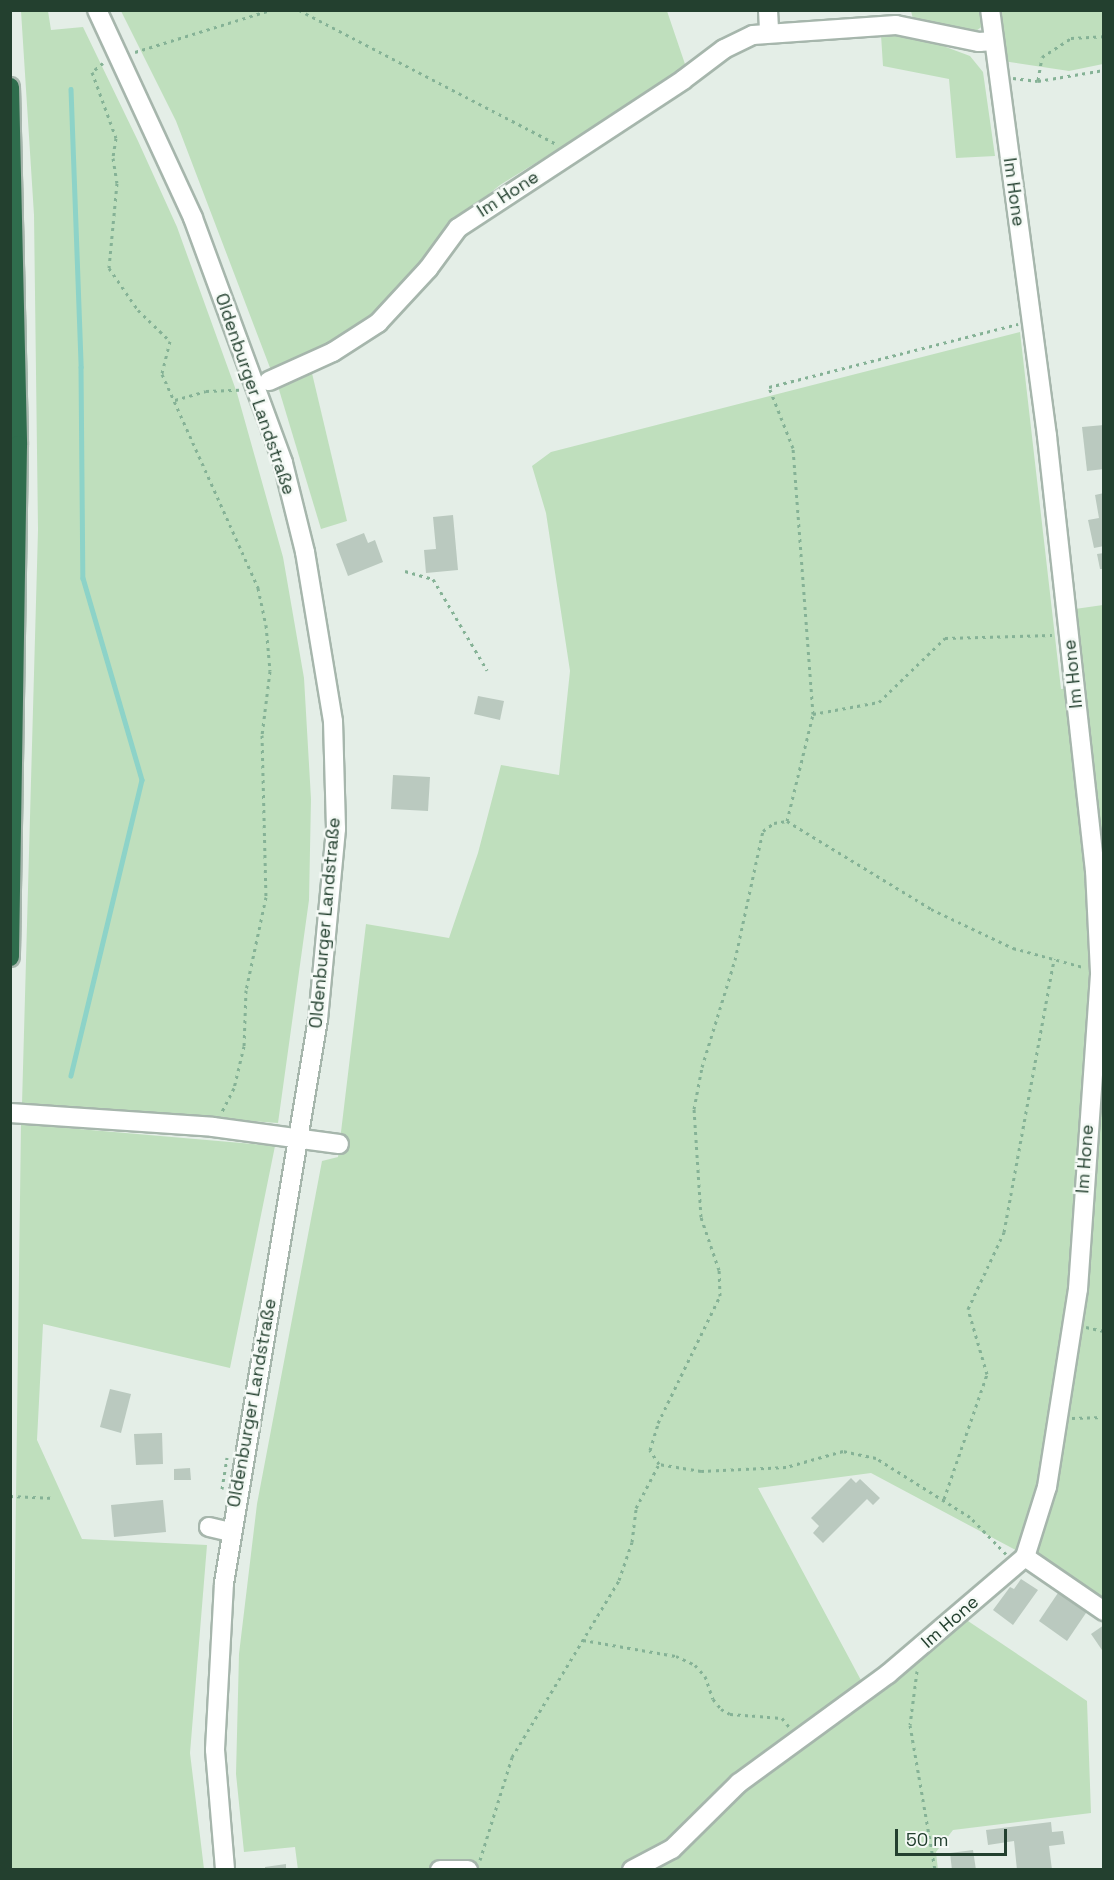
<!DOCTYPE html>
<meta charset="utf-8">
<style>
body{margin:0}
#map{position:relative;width:1114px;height:1880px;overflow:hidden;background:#e4eee7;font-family:"Space Grotesk",sans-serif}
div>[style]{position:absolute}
.green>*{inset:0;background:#bfdfbd}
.stream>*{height:4.5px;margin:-2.25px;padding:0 2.25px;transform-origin:2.25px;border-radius:2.25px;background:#8dd3c8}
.building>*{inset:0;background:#bac9bf}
.path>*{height:3px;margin-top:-1.5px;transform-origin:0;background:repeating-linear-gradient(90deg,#85b296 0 3px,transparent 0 7.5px)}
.roads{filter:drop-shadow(2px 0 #a6b6ac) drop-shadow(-2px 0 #a6b6ac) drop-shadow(0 2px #a6b6ac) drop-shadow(0 -2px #a6b6ac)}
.minor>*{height:18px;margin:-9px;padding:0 9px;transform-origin:9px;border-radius:9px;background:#fff}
.highway>*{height:18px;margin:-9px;padding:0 9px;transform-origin:9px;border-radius:9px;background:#2f6d4d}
span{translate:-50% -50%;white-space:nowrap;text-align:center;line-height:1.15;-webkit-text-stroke:5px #f5faf6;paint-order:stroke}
.street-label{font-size:18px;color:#23402f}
.frame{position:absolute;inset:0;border:12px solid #23402f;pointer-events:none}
.scale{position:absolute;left:895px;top:1829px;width:112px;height:27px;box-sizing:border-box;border:3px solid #23402f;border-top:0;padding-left:8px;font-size:18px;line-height:21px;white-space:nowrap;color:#23402f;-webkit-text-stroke:4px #f5faf6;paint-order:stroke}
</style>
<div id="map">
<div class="green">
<i style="clip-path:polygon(21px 11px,48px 11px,51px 30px,83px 27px,138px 141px,177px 227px,237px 393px,283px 557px,304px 678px,311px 799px,309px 900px,278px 1123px,22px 1104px,38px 530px,34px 215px)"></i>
<i style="clip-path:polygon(121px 11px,667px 11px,687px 70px,500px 185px,453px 223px,424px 265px,375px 320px,272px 373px,176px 121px)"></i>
<i style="clip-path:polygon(911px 11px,982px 11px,984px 25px,972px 34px,913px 19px)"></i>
<i style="clip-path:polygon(996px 11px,1103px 11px,1103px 64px,1069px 71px,1003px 61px)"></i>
<i style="clip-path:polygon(911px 34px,970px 56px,983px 72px,995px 156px,956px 158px,949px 79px,883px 66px,881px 35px)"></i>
<i style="clip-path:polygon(1020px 332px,1061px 689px,1083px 687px,1075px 609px,1103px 605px,1103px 1610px,1023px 1554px,871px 1473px,758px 1488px,863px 1684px,965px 1619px,1087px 1701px,1091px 1813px,953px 1830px,936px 1852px,938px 1870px,298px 1870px,295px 1847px,244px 1852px,236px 1774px,239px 1654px,257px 1504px,322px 1161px,338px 1157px,366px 924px,449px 938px,478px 853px,501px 765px,559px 775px,570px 671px,546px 513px,532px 466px,551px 452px)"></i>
<i style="clip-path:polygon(311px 369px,347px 521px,321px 529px,277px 383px)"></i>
<i style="clip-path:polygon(21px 1124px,275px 1146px,230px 1368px,43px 1324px,37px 1440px,82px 1539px,207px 1545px,190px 1753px,204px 1869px,11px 1869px)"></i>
</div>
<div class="stream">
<i style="left:71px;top:89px;width:278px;rotate:87.9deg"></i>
<i style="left:81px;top:367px;width:211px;rotate:89.5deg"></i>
<i style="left:83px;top:578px;width:210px;rotate:73.7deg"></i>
<i style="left:142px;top:780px;width:304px;rotate:103.5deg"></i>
</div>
<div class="building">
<i style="clip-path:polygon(1104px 425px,1104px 469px,1087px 471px,1082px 427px)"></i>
<i style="clip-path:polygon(1104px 493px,1104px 546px,1094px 548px,1088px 520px,1099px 518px,1095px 495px)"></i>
<i style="clip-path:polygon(453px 515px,458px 570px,426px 573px,424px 550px,436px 549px,433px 517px)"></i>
<i style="clip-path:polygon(364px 533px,368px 543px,375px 540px,383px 562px,348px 576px,336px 544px)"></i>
<i style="clip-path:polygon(1104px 553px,1104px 569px,1100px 569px,1097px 554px)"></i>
<i style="clip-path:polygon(478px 696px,504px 701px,500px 720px,474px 714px)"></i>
<i style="clip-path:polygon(393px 775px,430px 777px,428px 811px,391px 809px)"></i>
<i style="clip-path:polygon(110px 1389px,131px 1394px,121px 1433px,100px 1427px)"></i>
<i style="clip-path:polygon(162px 1433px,163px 1464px,136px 1465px,134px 1434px)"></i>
<i style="clip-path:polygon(190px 1468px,191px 1480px,174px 1480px,174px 1469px)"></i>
<i style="clip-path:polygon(851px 1478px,856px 1483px,860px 1479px,880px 1498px,873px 1505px,867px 1499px,823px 1543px,813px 1533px,819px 1526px,811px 1518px)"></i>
<i style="clip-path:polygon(163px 1500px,166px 1532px,114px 1537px,111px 1505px)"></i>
<i style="clip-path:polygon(1021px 1579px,1038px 1590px,1013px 1625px,993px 1610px,1010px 1587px,1014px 1589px)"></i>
<i style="clip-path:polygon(1060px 1590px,1088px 1610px,1067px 1641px,1039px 1621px)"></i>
<i style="clip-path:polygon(1104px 1625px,1104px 1653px,1091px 1634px)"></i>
<i style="clip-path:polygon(1051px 1822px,1052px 1832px,1063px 1831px,1065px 1844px,1049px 1846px,1052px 1870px,1017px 1870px,1014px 1841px,988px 1845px,986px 1830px)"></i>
<i style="clip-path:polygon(973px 1850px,976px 1870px,952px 1870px,950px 1853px)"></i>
<i style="clip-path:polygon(286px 1864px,286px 1870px,265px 1870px,265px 1867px)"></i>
</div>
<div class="path">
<i style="left:299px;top:10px;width:292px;rotate:27.5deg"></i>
<i style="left:135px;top:52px;width:142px;rotate:-17.2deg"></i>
<i style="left:103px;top:63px;width:14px;rotate:141deg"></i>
<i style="left:92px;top:72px;width:70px;rotate:70deg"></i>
<i style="left:116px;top:138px;width:20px;rotate:99deg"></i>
<i style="left:113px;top:158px;width:25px;rotate:81deg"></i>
<i style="left:117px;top:183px;width:85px;rotate:95.4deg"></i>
<i style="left:109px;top:268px;width:51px;rotate:55.4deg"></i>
<i style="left:138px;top:310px;width:45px;rotate:44.1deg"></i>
<i style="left:170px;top:341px;width:34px;rotate:104deg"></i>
<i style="left:162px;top:374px;width:235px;rotate:65.8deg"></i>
<i style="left:258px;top:588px;width:38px;rotate:78deg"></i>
<i style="left:266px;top:625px;width:46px;rotate:85deg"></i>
<i style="left:270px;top:671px;width:64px;rotate:97.1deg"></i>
<i style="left:262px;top:735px;width:162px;rotate:88.6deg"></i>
<i style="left:266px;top:897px;width:95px;rotate:102.1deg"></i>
<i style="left:246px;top:990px;width:56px;rotate:92deg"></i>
<i style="left:244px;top:1046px;width:43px;rotate:103.4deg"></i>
<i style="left:234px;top:1088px;width:28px;rotate:117deg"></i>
<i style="left:1013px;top:78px;width:25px;rotate:7deg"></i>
<i style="left:1038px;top:81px;width:67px;rotate:-9.5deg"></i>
<i style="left:1038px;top:80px;width:23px;rotate:-80deg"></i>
<i style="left:1042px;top:57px;width:35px;rotate:-33deg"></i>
<i style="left:1071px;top:38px;width:33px;rotate:-3deg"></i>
<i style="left:175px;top:400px;width:32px;rotate:-16deg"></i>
<i style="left:206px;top:391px;width:33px;rotate:-2deg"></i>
<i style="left:405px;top:571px;width:29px;rotate:16deg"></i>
<i style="left:433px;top:579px;width:106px;rotate:59.3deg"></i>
<i style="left:813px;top:714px;width:267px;rotate:-94.3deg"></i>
<i style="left:793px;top:448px;width:66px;rotate:-111.5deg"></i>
<i style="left:769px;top:387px;width:257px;rotate:-14.2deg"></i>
<i style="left:787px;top:821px;width:110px;rotate:-76.3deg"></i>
<i style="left:813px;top:714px;width:67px;rotate:-10.3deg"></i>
<i style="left:879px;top:702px;width:92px;rotate:-44.1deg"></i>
<i style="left:945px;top:638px;width:107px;rotate:-1.6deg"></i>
<i style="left:1086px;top:1327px;width:18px;rotate:13deg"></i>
<i style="left:1072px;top:1418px;width:32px;rotate:-2deg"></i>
<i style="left:222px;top:1489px;width:32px;rotate:-81deg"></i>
<i style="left:10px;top:1496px;width:45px;rotate:2.5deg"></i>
<i style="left:944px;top:1499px;width:132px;rotate:-71deg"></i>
<i style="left:987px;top:1374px;width:68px;rotate:-106.3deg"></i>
<i style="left:968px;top:1309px;width:85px;rotate:-64.9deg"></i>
<i style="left:1004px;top:1232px;width:278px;rotate:-79.6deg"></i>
<i style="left:1006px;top:1554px;width:52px;rotate:-134.2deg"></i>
<i style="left:970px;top:1517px;width:111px;rotate:-147.9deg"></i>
<i style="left:876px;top:1458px;width:34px;rotate:-168deg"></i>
<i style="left:843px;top:1451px;width:59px;rotate:164.3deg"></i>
<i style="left:786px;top:1467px;width:85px;rotate:177.3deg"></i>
<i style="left:701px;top:1471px;width:43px;rotate:-170.5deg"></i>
<i style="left:659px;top:1464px;width:17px;rotate:-123deg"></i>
<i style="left:650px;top:1450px;width:28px;rotate:-73deg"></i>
<i style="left:658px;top:1423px;width:141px;rotate:-64deg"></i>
<i style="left:720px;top:1296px;width:26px;rotate:-92deg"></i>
<i style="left:719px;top:1270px;width:56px;rotate:-108.8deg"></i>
<i style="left:701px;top:1217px;width:108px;rotate:-93.7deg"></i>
<i style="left:694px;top:1109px;width:43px;rotate:-79.2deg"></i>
<i style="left:702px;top:1067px;width:112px;rotate:-72.9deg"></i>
<i style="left:735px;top:960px;width:132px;rotate:-77.8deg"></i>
<i style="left:763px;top:831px;width:14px;rotate:-36deg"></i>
<i style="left:774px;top:823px;width:13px;rotate:-9deg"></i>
<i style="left:787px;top:821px;width:169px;rotate:31.4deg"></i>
<i style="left:931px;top:909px;width:91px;rotate:25.4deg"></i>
<i style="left:1013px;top:948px;width:73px;rotate:15.2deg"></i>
<i style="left:583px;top:1640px;width:94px;rotate:9.8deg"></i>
<i style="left:676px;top:1656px;width:21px;rotate:25deg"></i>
<i style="left:695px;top:1665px;width:15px;rotate:48deg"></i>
<i style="left:705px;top:1676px;width:24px;rotate:71deg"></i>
<i style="left:713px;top:1699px;width:13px;rotate:51deg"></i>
<i style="left:721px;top:1709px;width:10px;rotate:29deg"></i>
<i style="left:730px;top:1714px;width:52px;rotate:4.4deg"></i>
<i style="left:782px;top:1718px;width:13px;rotate:51deg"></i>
<i style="left:917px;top:1671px;width:54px;rotate:97.4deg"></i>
<i style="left:910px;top:1725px;width:147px;rotate:80.2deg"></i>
<i style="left:480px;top:1860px;width:108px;rotate:-72.7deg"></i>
<i style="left:512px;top:1757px;width:207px;rotate:-58.8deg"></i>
<i style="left:619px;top:1580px;width:40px;rotate:-71.1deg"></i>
<i style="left:632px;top:1542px;width:34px;rotate:-83deg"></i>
<i style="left:636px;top:1508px;width:50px;rotate:-62.4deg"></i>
</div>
<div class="roads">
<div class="minor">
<i style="left:97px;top:10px;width:229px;rotate:65.2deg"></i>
<i style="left:193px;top:218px;width:261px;rotate:69.8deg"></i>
<i style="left:283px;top:463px;width:92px;rotate:76.1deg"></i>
<i style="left:305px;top:552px;width:171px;rotate:80.6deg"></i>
<i style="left:333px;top:721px;width:108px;rotate:88.4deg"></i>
<i style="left:336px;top:829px;width:191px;rotate:95.4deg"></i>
<i style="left:318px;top:1019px;width:572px;rotate:99.46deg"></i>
<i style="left:224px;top:1583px;width:167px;rotate:93.1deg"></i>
<i style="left:215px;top:1750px;width:120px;rotate:85.2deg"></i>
<i style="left:768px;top:10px;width:21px;rotate:87deg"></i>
<i style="left:269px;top:381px;width:70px;rotate:-24.4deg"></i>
<i style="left:333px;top:352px;width:54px;rotate:-32.8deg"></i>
<i style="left:378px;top:323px;width:74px;rotate:-47.2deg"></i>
<i style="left:428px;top:269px;width:51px;rotate:-53.8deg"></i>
<i style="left:458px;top:228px;width:269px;rotate:-33.3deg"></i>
<i style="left:683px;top:80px;width:51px;rotate:-37.1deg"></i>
<i style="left:724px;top:49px;width:32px;rotate:-26deg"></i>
<i style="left:753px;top:35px;width:143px;rotate:-4deg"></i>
<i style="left:896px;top:25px;width:85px;rotate:11.6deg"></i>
<i style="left:979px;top:42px;width:15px;rotate:-4deg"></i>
<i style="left:10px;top:1113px;width:203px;rotate:3.9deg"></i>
<i style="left:213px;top:1127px;width:127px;rotate:7.7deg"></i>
<i style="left:209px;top:1527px;width:22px;rotate:13deg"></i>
<i style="left:1025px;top:1557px;width:96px;rotate:34.4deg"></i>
<i style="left:440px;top:1870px;width:28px"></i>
<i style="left:632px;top:1870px;width:45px;rotate:-27.7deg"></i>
<i style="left:672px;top:1849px;width:94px;rotate:-44.6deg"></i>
<i style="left:739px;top:1783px;width:185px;rotate:-36.2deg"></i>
<i style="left:888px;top:1674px;width:180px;rotate:-40.5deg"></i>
<i style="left:1025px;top:1557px;width:73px;rotate:-72.6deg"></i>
<i style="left:1047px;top:1487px;width:200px;rotate:-81.1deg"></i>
<i style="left:1078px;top:1289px;width:318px;rotate:-86deg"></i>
<i style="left:1100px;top:972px;width:101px;rotate:-92.8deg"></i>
<i style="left:1095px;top:871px;width:438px;rotate:-96.3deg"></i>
<i style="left:1047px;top:436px;width:430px;rotate:-97.6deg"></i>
</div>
<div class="highway">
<i style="left:10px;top:87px;width:358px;rotate:88.7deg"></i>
<i style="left:18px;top:445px;width:512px;rotate:90.9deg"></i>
</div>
</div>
<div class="street-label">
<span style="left:1014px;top:192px;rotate:82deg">Im Hone</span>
<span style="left:508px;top:194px;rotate:-33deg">Im Hone</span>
<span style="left:255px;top:394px;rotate:71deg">Oldenburger Landstraße</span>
<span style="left:1073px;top:674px;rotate:-96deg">Im Hone</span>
<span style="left:325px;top:923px;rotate:-85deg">Oldenburger Landstraße</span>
<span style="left:1085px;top:1159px;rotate:-86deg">Im Hone</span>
<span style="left:252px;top:1403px;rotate:-80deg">Oldenburger Landstraße</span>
<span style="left:950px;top:1622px;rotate:-41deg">Im Hone</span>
</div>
<div class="frame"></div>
<div class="scale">50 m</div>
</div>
